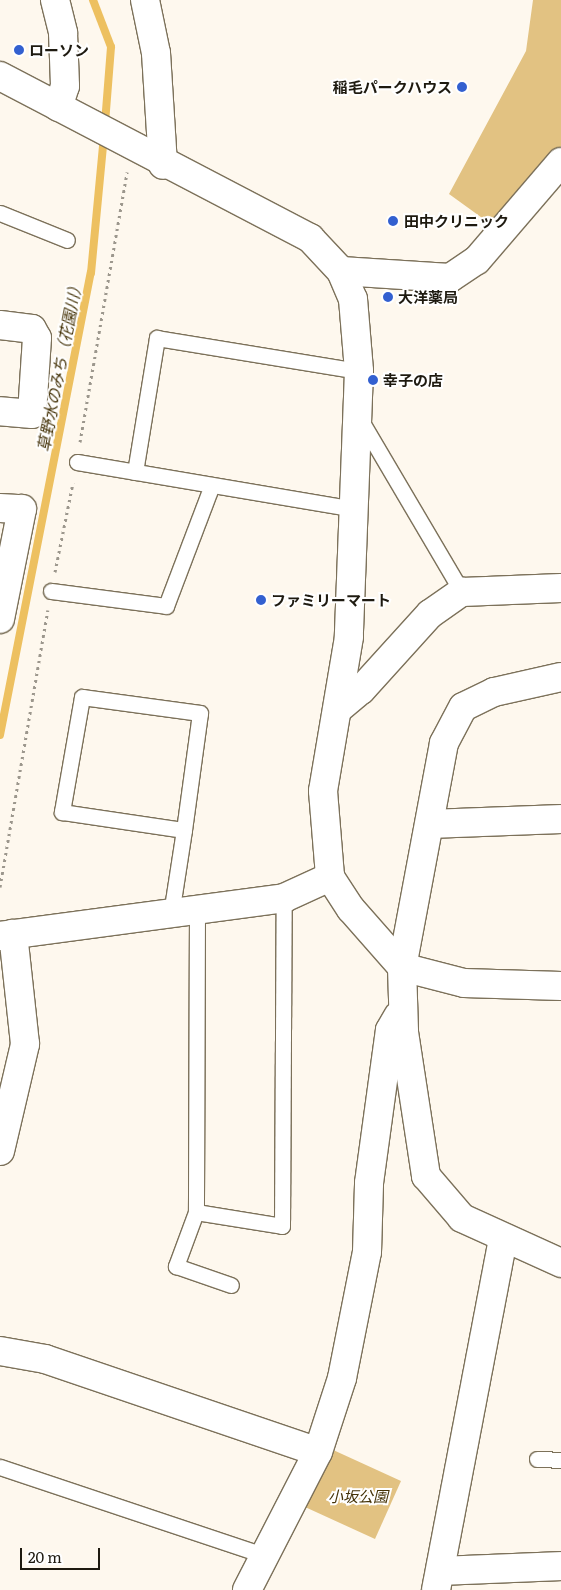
<!DOCTYPE html>
<meta charset="utf-8">
<style>
body{margin:0}
#map{position:relative;width:561px;height:1590px;overflow:hidden;background:#fef8ee;font-family:Literata,"Noto Sans JP",serif}
div>[style]{position:absolute}
.green>*{inset:0;background:#e2c282}
.stream>*{height:8px;margin:-4px;padding:0 4px;transform-origin:4px;border-radius:4px;background:#edc060}
.path>*{height:3px;margin-top:-1.5px;transform-origin:0;background:repeating-linear-gradient(90deg,#9c978d 0 2.5px,transparent 0 6.5px)}
.roads{filter:drop-shadow(1px 0 #7c715a) drop-shadow(-1px 0 #7c715a) drop-shadow(0 1px #7c715a) drop-shadow(0 -1px #7c715a)}
.lane>*{height:15px;margin:-7.5px;padding:0 7.5px;transform-origin:7.5px;border-radius:7.5px;background:#fff}
.street>*{height:28px;margin:-14px;padding:0 14px;transform-origin:14px;border-radius:14px;background:#fff}
.secondary>*{height:28px;margin:-14px;padding:0 14px;transform-origin:14px;border-radius:14px;background:#fff}
.dots>*{width:14px;height:14px;translate:-50% -50%;box-sizing:border-box;border:2px solid #fff;border-radius:50%}
span{translate:-50% -50%;white-space:nowrap;text-align:center;line-height:1.15;-webkit-text-stroke:4px #fff;paint-order:stroke}
.poi-label{font-size:15px;color:#1e1a10;font-weight:700}
.left{translate:0 -50%;text-align:left}
.right{translate:-100% -50%;text-align:right}
.park-label{font-size:15px;color:#443207;font-style:italic}
.water-label{font-size:16px;color:#47350b;font-style:italic}
.scale{position:absolute;left:20px;top:1548px;width:80px;height:22px;box-sizing:border-box;border:2px solid #1e1a10;border-top:0;padding-left:6px;font-size:15px;line-height:18px;white-space:nowrap;color:#1e1a10;-webkit-text-stroke:4px #fff;paint-order:stroke}
</style>
<div id="map">
<div class="green">
<i style="clip-path:polygon(533px 0,561px 0,561px 146px,507px 214px,485px 220px,449px 194px,526px 51px)"></i>
<i style="clip-path:polygon(331px 1449px,401px 1481px,375px 1539px,305px 1507px)"></i>
</div>
<div class="stream">
<i style="left:93px;top:0;width:50px;rotate:69deg"></i>
<i style="left:111px;top:47px;width:77px;rotate:94.5deg"></i>
<i style="left:0;top:735px;width:471px;rotate:-78.9deg"></i>
<i style="left:91px;top:273px;width:138px;rotate:-84.6deg"></i>
</div>
<div class="path">
<i style="left:80px;top:442px;width:274px;rotate:-80.1deg"></i>
<i style="left:55px;top:572px;width:91px;rotate:-78.6deg"></i>
<i style="left:0;top:887px;width:281px;rotate:-80.2deg"></i>
</div>
<div class="roads">
<div class="lane">
<i style="left:0;top:213px;width:72px;rotate:21.9deg"></i>
<i style="left:360px;top:419px;width:201px;rotate:59.5deg"></i>
<i style="left:77px;top:462px;width:281px;rotate:9.6deg"></i>
<i style="left:135px;top:472px;width:136px;rotate:-80.7deg"></i>
<i style="left:157px;top:338px;width:205px;rotate:9.3deg"></i>
<i style="left:51px;top:591px;width:116px;rotate:7.4deg"></i>
<i style="left:166px;top:606px;width:129px;rotate:-69.2deg"></i>
<i style="left:197px;top:911px;width:301px;rotate:90.2deg"></i>
<i style="left:196px;top:1212px;width:58px;rotate:110.3deg"></i>
<i style="left:176px;top:1266px;width:58px;rotate:19.1deg"></i>
<i style="left:171px;top:914px;width:85px;rotate:-81.2deg"></i>
<i style="left:184px;top:830px;width:118px;rotate:-82.2deg"></i>
<i style="left:200px;top:713px;width:119px;rotate:-172.3deg"></i>
<i style="left:82px;top:697px;width:117px;rotate:99.9deg"></i>
<i style="left:62px;top:812px;width:123px;rotate:8.4deg"></i>
<i style="left:196px;top:1212px;width:87px;rotate:9.2deg"></i>
<i style="left:282px;top:1226px;width:328px;rotate:-89.7deg"></i>
<i style="left:537px;top:1459px;width:24px;rotate:2deg"></i>
<i style="left:0;top:1467px;width:280px;rotate:18.5deg"></i>
</div>
<div class="street">
<i style="left:55px;top:0;width:34px;rotate:76deg"></i>
<i style="left:63px;top:33px;width:53px;rotate:87.8deg"></i>
<i style="left:65px;top:86px;width:22px;rotate:108deg"></i>
<i style="left:341px;top:271px;width:109px;rotate:3.7deg"></i>
<i style="left:450px;top:278px;width:32px;rotate:-34deg"></i>
<i style="left:477px;top:260px;width:129px;rotate:-49.4deg"></i>
<i style="left:0;top:325px;width:32px;rotate:7deg"></i>
<i style="left:32px;top:329px;width:10px;rotate:61deg"></i>
<i style="left:37px;top:338px;width:76px;rotate:93.8deg"></i>
<i style="left:32px;top:414px;width:32px;rotate:-175deg"></i>
<i style="left:0;top:508px;width:22px;rotate:3deg"></i>
<i style="left:22px;top:509px;width:112px;rotate:101.3deg"></i>
<i style="left:561px;top:677px;width:69px;rotate:167.4deg"></i>
<i style="left:494px;top:692px;width:34px;rotate:154deg"></i>
<i style="left:463px;top:707px;width:41px;rotate:117.8deg"></i>
<i style="left:444px;top:743px;width:228px;rotate:100.6deg"></i>
<i style="left:402px;top:967px;width:65px;rotate:88.2deg"></i>
<i style="left:404px;top:1032px;width:146px;rotate:81.3deg"></i>
<i style="left:426px;top:1176px;width:55px;rotate:49.4deg"></i>
<i style="left:462px;top:1218px;width:109px;rotate:24.4deg"></i>
<i style="left:338px;top:709px;width:30px;rotate:-40deg"></i>
<i style="left:361px;top:690px;width:103px;rotate:-47.8deg"></i>
<i style="left:430px;top:614px;width:39px;rotate:-35deg"></i>
<i style="left:462px;top:592px;width:99px;rotate:-2.3deg"></i>
<i style="left:430px;top:824px;width:131px;rotate:-2.2deg"></i>
<i style="left:0;top:1151px;width:110px;rotate:-76.8deg"></i>
<i style="left:25px;top:1044px;width:111px;rotate:-96.2deg"></i>
<i style="left:0;top:1351px;width:46px;rotate:10.1deg"></i>
<i style="left:45px;top:1359px;width:288px;rotate:18.8deg"></i>
<i style="left:441px;top:1571px;width:120px;rotate:-2.4deg"></i>
<i style="left:247px;top:1590px;width:155px;rotate:-62.8deg"></i>
<i style="left:318px;top:1452px;width:78px;rotate:-72deg"></i>
<i style="left:342px;top:1378px;width:128px;rotate:-78.8deg"></i>
<i style="left:367px;top:1252px;width:69px;rotate:-88.3deg"></i>
<i style="left:369px;top:1183px;width:154px;rotate:-82.2deg"></i>
<i style="left:390px;top:1030px;width:16px;rotate:-60deg"></i>
<i style="left:436px;top:1590px;width:357px;rotate:-79.2deg"></i>
</div>
<div class="secondary">
<i style="left:145px;top:0;width:54px;rotate:78.3deg"></i>
<i style="left:156px;top:53px;width:112px;rotate:86.4deg"></i>
<i style="left:0;top:76px;width:350px;rotate:27.6deg"></i>
<i style="left:310px;top:238px;width:45px;rotate:46.8deg"></i>
<i style="left:341px;top:271px;width:30px;rotate:67deg"></i>
<i style="left:353px;top:299px;width:72px;rotate:85.2deg"></i>
<i style="left:359px;top:371px;width:266px;rotate:92.2deg"></i>
<i style="left:349px;top:637px;width:156px;rotate:99.6deg"></i>
<i style="left:323px;top:791px;width:86px;rotate:85.3deg"></i>
<i style="left:330px;top:877px;width:38px;rotate:57deg"></i>
<i style="left:351px;top:909px;width:77px;rotate:48.7deg"></i>
<i style="left:402px;top:967px;width:64px;rotate:14.5deg"></i>
<i style="left:464px;top:983px;width:97px;rotate:1.8deg"></i>
<i style="left:0;top:936px;width:287px;rotate:-7.6deg"></i>
<i style="left:284px;top:898px;width:51px;rotate:-24.5deg"></i>
</div>
</div>
<div class="dots">
<i style="left:19px;top:50px;background:#3360d0"></i>
<i style="left:462px;top:87px;background:#3360d0"></i>
<i style="left:393px;top:221px;background:#3360d0"></i>
<i style="left:388px;top:297px;background:#3360d0"></i>
<i style="left:373px;top:380px;background:#3360d0"></i>
<i style="left:261px;top:600px;background:#3360d0"></i>
</div>
<div class="poi-label">
<span class="left" style="left:29px;top:50px">ローソン</span>
<span class="right" style="left:452px;top:87px">稲毛パークハウス</span>
<span class="left" style="left:404px;top:221px">田中クリニック</span>
<span class="left" style="left:398px;top:297px">大洋薬局</span>
<span class="left" style="left:383px;top:380px">幸子の店</span>
<span class="left" style="left:271px;top:600px">ファミリーマート</span>
</div>
<div class="park-label">
<span style="left:358px;top:1496px">小坂公園</span>
</div>
<div class="water-label">
<span style="left:59px;top:365px;rotate:-79deg">草野水のみち（花園川）</span>
</div>
<div class="scale">20 m</div>
</div>
